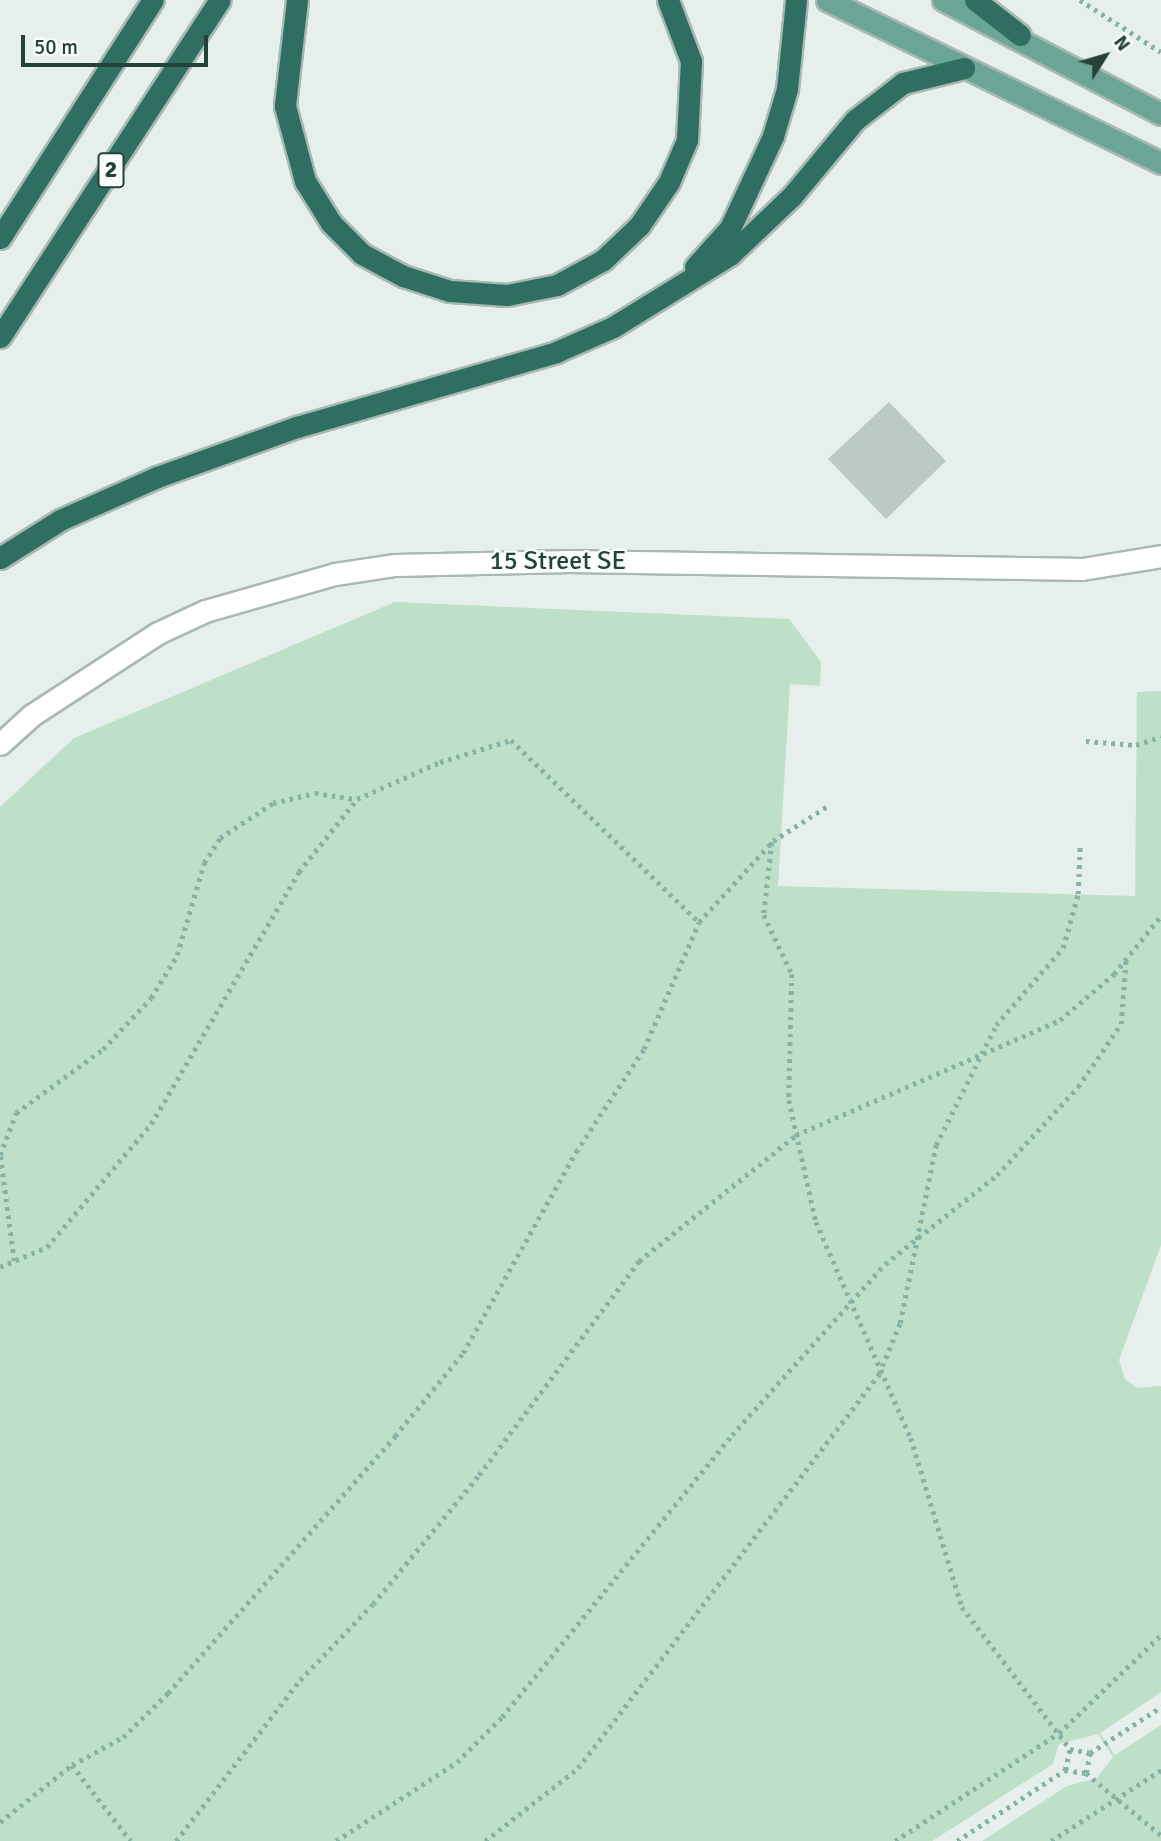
<!DOCTYPE html>
<style>
body{margin:0}
#map{position:relative;width:1161px;height:1841px;overflow:hidden;background:#e6efeb;font-family:Signika,sans-serif}
div>[style]{position:absolute}
.green>*{inset:0;background:#bfe0c8}
.building>*{inset:0;background:#bbcac4}
.path>*{height:4.5px;margin-top:-2.25px;transform-origin:0;background:repeating-linear-gradient(90deg,#86b3a5 0 3.5px,transparent 0 8.5px)}
.roads{filter:drop-shadow(2px 0 #a8b8b2) drop-shadow(-2px 0 #a8b8b2) drop-shadow(0 2px #a8b8b2) drop-shadow(0 -2px #a8b8b2)}
.minor>*{height:21px;margin:-10.5px;padding:0 10.5px;transform-origin:10.5px;border-radius:10.5px;background:#fff}
.major>*{height:21px;margin:-10.5px;padding:0 10.5px;transform-origin:10.5px;border-radius:10.5px;background:#6aa596}
.highway>*{height:21px;margin:-10.5px;padding:0 10.5px;transform-origin:10.5px;border-radius:10.5px;background:#2f6f62}
span{translate:-50% -50%;white-space:nowrap;text-align:center;line-height:1.15;-webkit-text-stroke:5px #f7fbf9;paint-order:stroke}
.shield-label span{padding:2px 5px;background:#f7fbf9;border:2px solid;border-radius:5px;-webkit-text-stroke-width:0}
.shield-label{font-size:24px;color:#24423a;font-weight:700}
.street-label{font-size:26px;color:#24423a}
.north{position:absolute;left:1070px;top:21px;width:70px;height:70px;-webkit-text-stroke:5px #f7fbf9;paint-order:stroke;rotate:53deg;font-size:19px;font-weight:700;line-height:28px;text-align:center;color:#24423a}
.north::after{content:'';display:block;margin:auto;width:24px;height:32px;background:#24423a;clip-path:polygon(50% 0,100% 100%,50% 72%,0 100%)}
.scale{position:absolute;left:21px;top:35px;width:187px;height:32px;box-sizing:border-box;border:4px solid #24423a;border-top:0;padding-left:9px;font-size:21px;line-height:24px;white-space:nowrap;color:#24423a;-webkit-text-stroke:5px #f7fbf9;paint-order:stroke}
</style>
<div id="map">
<div class="green">
<i style="clip-path:polygon(395px 602px,789px 619px,821px 662px,820px 686px,790px 684px,778px 886px,1135px 896px,1137px 692px,1161px 691px,1161px 1245px,1119px 1360px,1125px 1379px,1137px 1388px,1161px 1386px,1161px 1692px,1100px 1733px,1115px 1755px,1161px 1725px,1161px 1841px,982px 1841px,1067px 1786px,1097px 1778px,1113px 1757px,1098px 1734px,1059px 1744px,1053px 1764px,932px 1841px,0 1841px,0 807px,74px 738px)"></i>
</div>
<div class="building">
<i style="clip-path:polygon(889px 402px,946px 461px,886px 519px,828px 459px)"></i>
</div>
<div class="path">
<i style="left:1080px;top:0;width:96px;rotate:32.7deg"></i>
<i style="left:1086px;top:741px;width:50px;rotate:4.6deg"></i>
<i style="left:1136px;top:745px;width:26px;rotate:-18deg"></i>
<i style="left:772px;top:842px;width:73px;rotate:96.3deg"></i>
<i style="left:764px;top:915px;width:65px;rotate:64.6deg"></i>
<i style="left:792px;top:974px;width:126px;rotate:91.4deg"></i>
<i style="left:789px;top:1100px;width:125px;rotate:77.5deg"></i>
<i style="left:816px;top:1222px;width:236px;rotate:66.3deg"></i>
<i style="left:911px;top:1438px;width:177px;rotate:73.2deg"></i>
<i style="left:962px;top:1607px;width:178px;rotate:52.7deg"></i>
<i style="left:14px;top:1261px;width:107px;rotate:-97.5deg"></i>
<i style="left:0;top:1155px;width:45px;rotate:-69.1deg"></i>
<i style="left:16px;top:1113px;width:108px;rotate:-36.3deg"></i>
<i style="left:103px;top:1049px;width:70px;rotate:-46.7deg"></i>
<i style="left:151px;top:998px;width:50px;rotate:-58.8deg"></i>
<i style="left:177px;top:955px;width:96px;rotate:-73.6deg"></i>
<i style="left:204px;top:863px;width:30px;rotate:-57deg"></i>
<i style="left:220px;top:838px;width:64px;rotate:-33.4deg"></i>
<i style="left:273px;top:803px;width:43px;rotate:-13.4deg"></i>
<i style="left:315px;top:793px;width:41px;rotate:8.3deg"></i>
<i style="left:0;top:1267px;width:51px;rotate:-23.1deg"></i>
<i style="left:47px;top:1247px;width:161px;rotate:-49.8deg"></i>
<i style="left:151px;top:1124px;width:292px;rotate:-59.6deg"></i>
<i style="left:299px;top:872px;width:93px;rotate:-51.5deg"></i>
<i style="left:357px;top:799px;width:91px;rotate:-24deg"></i>
<i style="left:440px;top:762px;width:74px;rotate:-17.2deg"></i>
<i style="left:511px;top:740px;width:262px;rotate:44.1deg"></i>
<i style="left:1090px;top:1753px;width:85px;rotate:-32.9deg"></i>
<i style="left:72px;top:1765px;width:96px;rotate:52.2deg"></i>
<i style="left:1065px;top:1770px;width:22px;rotate:-77deg"></i>
<i style="left:1070px;top:1749px;width:20px;rotate:11deg"></i>
<i style="left:1065px;top:1770px;width:21px;rotate:8deg"></i>
<i style="left:1086px;top:1773px;width:20px;rotate:-79deg"></i>
<i style="left:1086px;top:1773px;width:97px;rotate:39.6deg"></i>
<i style="left:0;top:1822px;width:92px;rotate:-38.4deg"></i>
<i style="left:72px;top:1765px;width:58px;rotate:-28.8deg"></i>
<i style="left:123px;top:1737px;width:63px;rotate:-44.4deg"></i>
<i style="left:168px;top:1693px;width:343px;rotate:-48.5deg"></i>
<i style="left:395px;top:1436px;width:107px;rotate:-50.7deg"></i>
<i style="left:463px;top:1353px;width:231px;rotate:-60.7deg"></i>
<i style="left:576px;top:1152px;width:123px;rotate:-56.6deg"></i>
<i style="left:644px;top:1049px;width:138px;rotate:-66.6deg"></i>
<i style="left:699px;top:922px;width:110px;rotate:-47.6deg"></i>
<i style="left:773px;top:841px;width:67px;rotate:-32.7deg"></i>
<i style="left:176px;top:1841px;width:203px;rotate:-52.4deg"></i>
<i style="left:300px;top:1680px;width:105px;rotate:-46.2deg"></i>
<i style="left:373px;top:1604px;width:167px;rotate:-50.6deg"></i>
<i style="left:479px;top:1475px;width:267px;rotate:-53.2deg"></i>
<i style="left:639px;top:1261px;width:201px;rotate:-38.7deg"></i>
<i style="left:796px;top:1135px;width:288px;rotate:-23.5deg"></i>
<i style="left:1060px;top:1020px;width:71px;rotate:-40.4deg"></i>
<i style="left:1114px;top:974px;width:75px;rotate:-51deg"></i>
<i style="left:336px;top:1841px;width:145px;rotate:-33.1deg"></i>
<i style="left:457px;top:1762px;width:64px;rotate:-45deg"></i>
<i style="left:502px;top:1717px;width:364px;rotate:-50.8deg"></i>
<i style="left:732px;top:1435px;width:229px;rotate:-48.2deg"></i>
<i style="left:885px;top:1264px;width:143px;rotate:-38.5deg"></i>
<i style="left:997px;top:1175px;width:120px;rotate:-47.4deg"></i>
<i style="left:1078px;top:1087px;width:76px;rotate:-55.7deg"></i>
<i style="left:1121px;top:1024px;width:65px;rotate:-85.6deg"></i>
<i style="left:485px;top:1841px;width:118px;rotate:-38.1deg"></i>
<i style="left:578px;top:1768px;width:496px;rotate:-52.6deg"></i>
<i style="left:879px;top:1374px;width:55px;rotate:-67.6deg"></i>
<i style="left:900px;top:1323px;width:182px;rotate:-78.6deg"></i>
<i style="left:936px;top:1145px;width:134px;rotate:-63.4deg"></i>
<i style="left:996px;top:1025px;width:102px;rotate:-49deg"></i>
<i style="left:1063px;top:948px;width:56px;rotate:-74.5deg"></i>
<i style="left:1078px;top:894px;width:49px;rotate:-87.7deg"></i>
<i style="left:895px;top:1841px;width:196px;rotate:-33.4deg"></i>
<i style="left:1059px;top:1733px;width:141px;rotate:-43.9deg"></i>
<i style="left:957px;top:1841px;width:129px;rotate:-33.3deg"></i>
<i style="left:1051px;top:1841px;width:131px;rotate:-32.8deg"></i>
</div>
<div class="roads">
<div class="minor">
<i style="left:0;top:744px;width:43px;rotate:-42.2deg"></i>
<i style="left:32px;top:715px;width:150px;rotate:-33.1deg"></i>
<i style="left:158px;top:633px;width:52px;rotate:-25.1deg"></i>
<i style="left:205px;top:611px;width:135px;rotate:-15.9deg"></i>
<i style="left:335px;top:574px;width:61px;rotate:-8.5deg"></i>
<i style="left:395px;top:565px;width:175px;rotate:-1.3deg"></i>
<i style="left:570px;top:561px;width:512px;rotate:0.9deg"></i>
<i style="left:1082px;top:569px;width:80px;rotate:-9.3deg"></i>
</div>
<div class="major">
<i style="left:827px;top:0;width:372px;rotate:26deg"></i>
<i style="left:943px;top:0;width:246px;rotate:27.6deg"></i>
</div>
<div class="highway">
<i style="left:297px;top:0;width:107px;rotate:96.5deg"></i>
<i style="left:285px;top:106px;width:78px;rotate:75.1deg"></i>
<i style="left:305px;top:181px;width:49px;rotate:58.2deg"></i>
<i style="left:331px;top:223px;width:44px;rotate:45deg"></i>
<i style="left:362px;top:254px;width:47px;rotate:28.2deg"></i>
<i style="left:403px;top:276px;width:49px;rotate:17.7deg"></i>
<i style="left:450px;top:291px;width:57px;rotate:4deg"></i>
<i style="left:507px;top:295px;width:51px;rotate:-11.3deg"></i>
<i style="left:557px;top:285px;width:52px;rotate:-28.5deg"></i>
<i style="left:603px;top:260px;width:50px;rotate:-43.4deg"></i>
<i style="left:639px;top:226px;width:53px;rotate:-55.7deg"></i>
<i style="left:669px;top:182px;width:46px;rotate:-66.8deg"></i>
<i style="left:687px;top:140px;width:79px;rotate:-87.1deg"></i>
<i style="left:691px;top:61px;width:65px;rotate:-110.7deg"></i>
<i style="left:975px;top:0;width:57px;rotate:37.9deg"></i>
<i style="left:0;top:238px;width:283px;rotate:-57.3deg"></i>
<i style="left:695px;top:267px;width:52px;rotate:-48.1deg"></i>
<i style="left:730px;top:228px;width:102px;rotate:-64.9deg"></i>
<i style="left:773px;top:136px;width:49px;rotate:-73.4deg"></i>
<i style="left:787px;top:89px;width:89px;rotate:-84.2deg"></i>
<i style="left:0;top:337px;width:402px;rotate:-56.9deg"></i>
<i style="left:0;top:558px;width:71px;rotate:-32.3deg"></i>
<i style="left:60px;top:520px;width:106px;rotate:-23.9deg"></i>
<i style="left:157px;top:477px;width:149px;rotate:-19.7deg"></i>
<i style="left:297px;top:427px;width:270px;rotate:-16.1deg"></i>
<i style="left:556px;top:352px;width:62px;rotate:-23.7deg"></i>
<i style="left:613px;top:327px;width:139px;rotate:-31.7deg"></i>
<i style="left:731px;top:254px;width:84px;rotate:-43.6deg"></i>
<i style="left:792px;top:196px;width:99px;rotate:-50.3deg"></i>
<i style="left:855px;top:120px;width:61px;rotate:-37.6deg"></i>
<i style="left:903px;top:83px;width:63px;rotate:-13.8deg"></i>
</div>
</div>
<div class="shield-label">
<span style="left:111px;top:170px">2</span>
</div>
<div class="street-label">
<span style="left:558px;top:562px">15 Street SE</span>
</div>
<div class="north">N</div>
<div class="scale">50 m</div>
</div>
